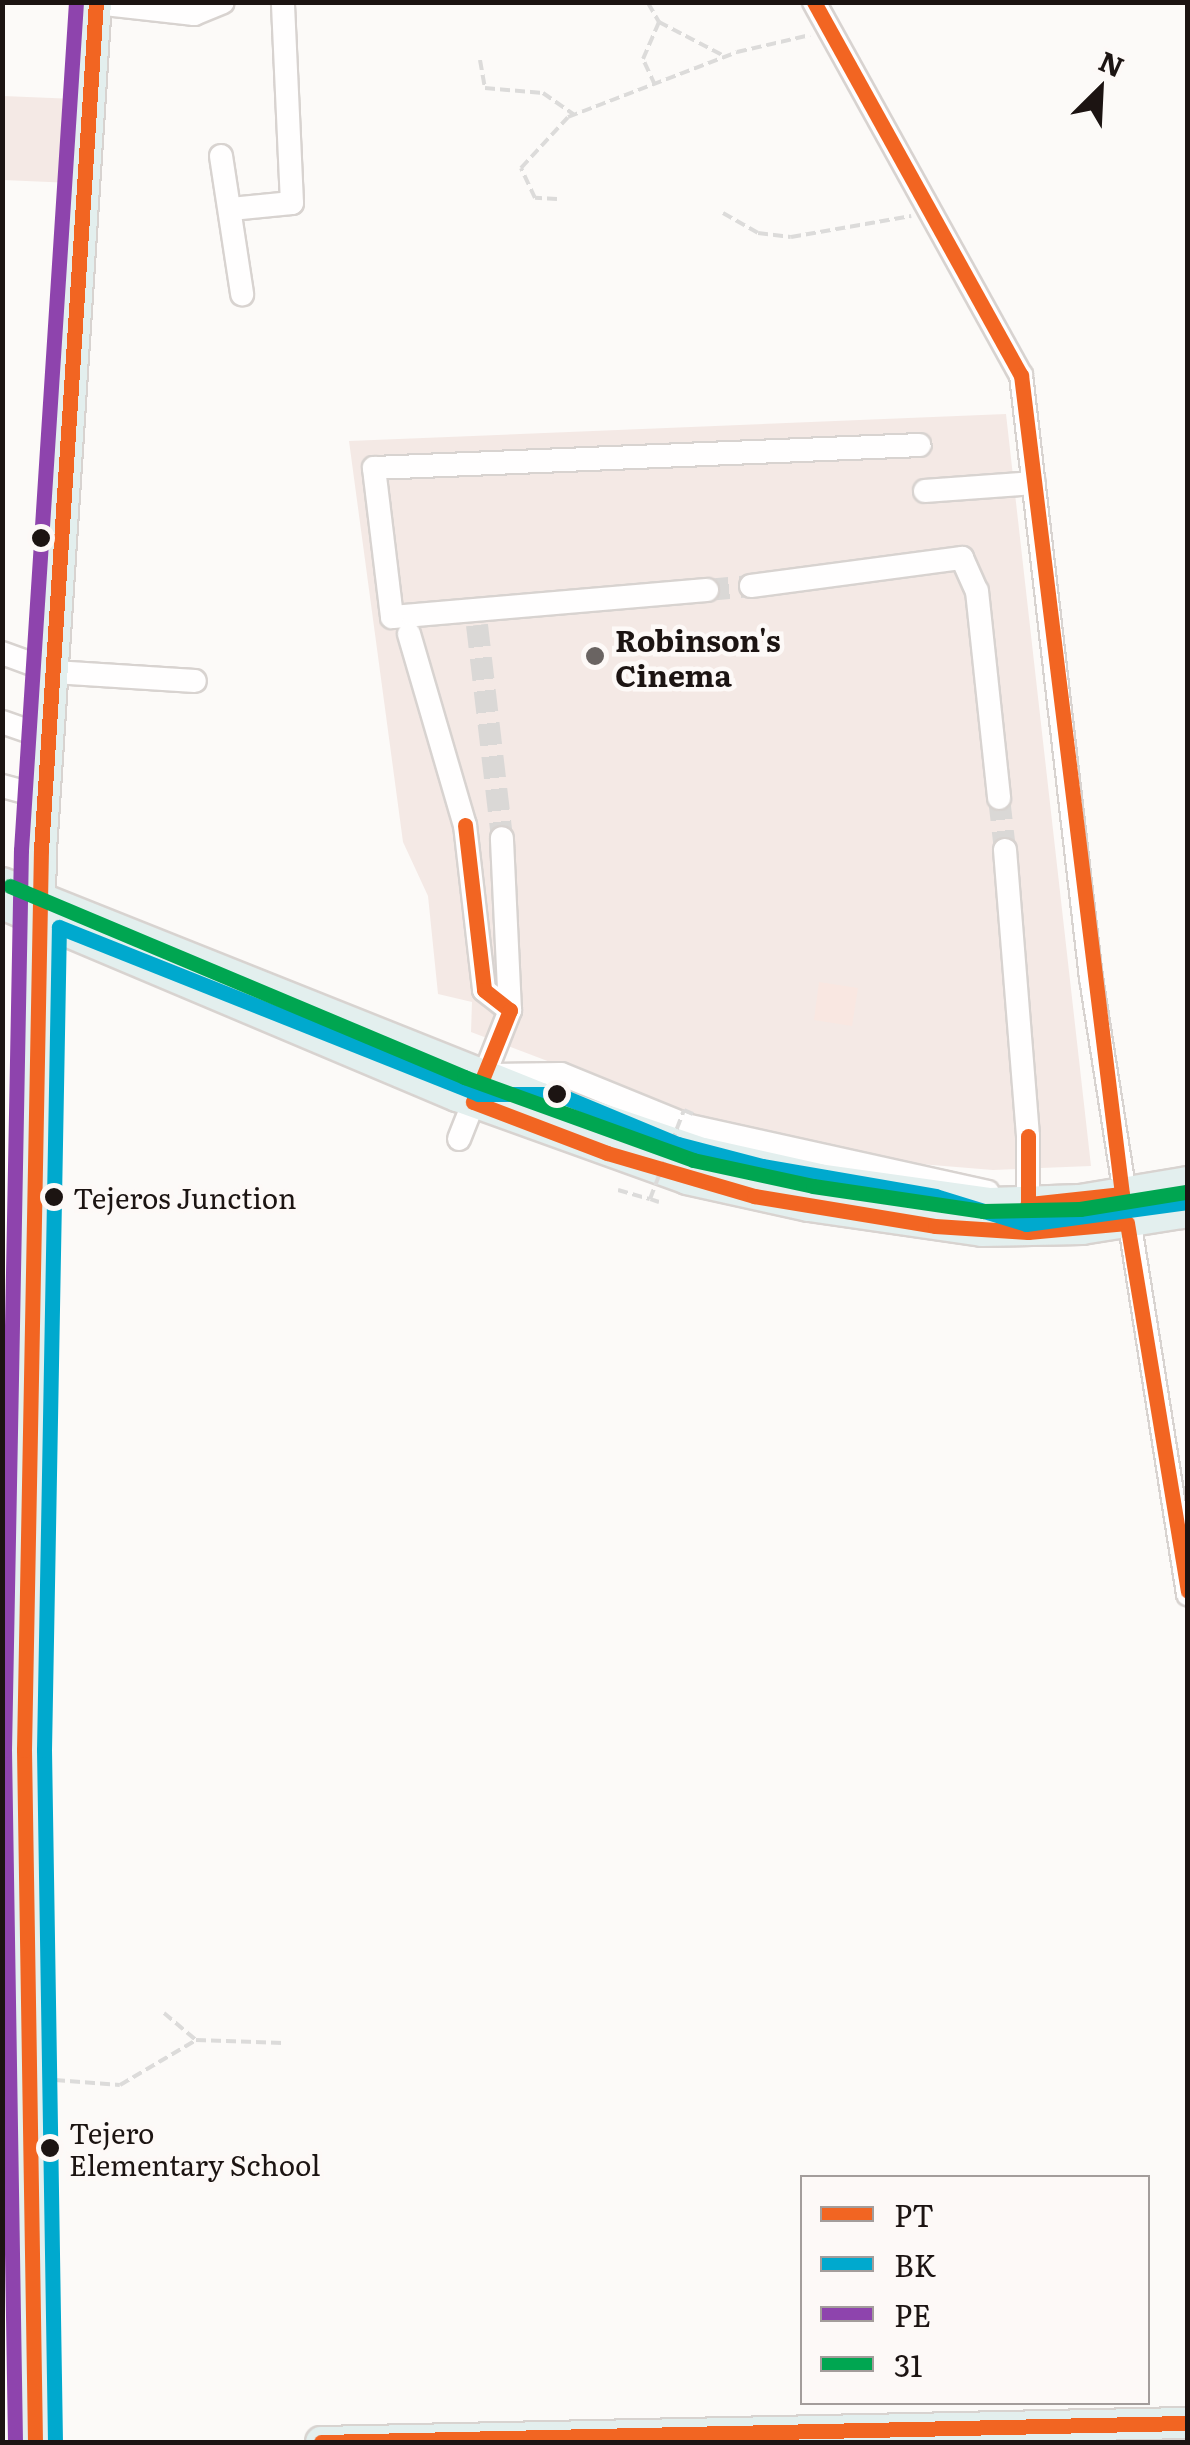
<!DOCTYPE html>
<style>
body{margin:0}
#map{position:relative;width:1190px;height:2445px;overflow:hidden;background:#fcfaf8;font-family:Literata,serif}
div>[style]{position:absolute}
.built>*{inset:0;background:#f4e9e5}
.green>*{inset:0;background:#f9e7e1}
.minor-tunnel>*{height:22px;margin-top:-11px;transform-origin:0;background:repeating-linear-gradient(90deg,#dad8d6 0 22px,transparent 0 33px)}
.path>*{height:4px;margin-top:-2px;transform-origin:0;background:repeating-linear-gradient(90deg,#dcdbda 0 10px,transparent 0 15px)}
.roads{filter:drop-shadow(2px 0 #d8d3d0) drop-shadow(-2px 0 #d8d3d0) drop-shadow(0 2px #d8d3d0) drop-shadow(0 -2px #d8d3d0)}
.minor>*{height:22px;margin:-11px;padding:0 11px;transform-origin:11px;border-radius:11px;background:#fffefe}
.major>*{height:30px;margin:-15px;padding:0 15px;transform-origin:15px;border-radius:15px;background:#e3efee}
.path-bridge>*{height:4px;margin-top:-2px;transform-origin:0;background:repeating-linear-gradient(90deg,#dcdbda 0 10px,transparent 0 15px)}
.bus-1>*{height:15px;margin:-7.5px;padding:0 7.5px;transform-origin:7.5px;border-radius:7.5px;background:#f26522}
.bus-2>*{height:15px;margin:-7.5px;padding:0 7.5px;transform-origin:7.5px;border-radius:7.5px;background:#00a9ce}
.bus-3>*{height:15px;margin:-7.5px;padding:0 7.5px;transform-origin:7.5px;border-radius:7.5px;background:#8e44ad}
.bus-4>*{height:15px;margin:-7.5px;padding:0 7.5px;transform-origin:7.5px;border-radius:7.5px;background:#00a651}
.dots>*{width:28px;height:28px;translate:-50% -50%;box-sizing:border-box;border:5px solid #fdf9f7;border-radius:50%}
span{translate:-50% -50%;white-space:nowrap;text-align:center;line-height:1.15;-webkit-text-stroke:9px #fdf9f7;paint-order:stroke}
.bus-label{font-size:28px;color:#1c1412}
.left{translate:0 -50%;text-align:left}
.poi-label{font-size:30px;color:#1c1412;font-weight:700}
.frame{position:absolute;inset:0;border:5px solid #1c1412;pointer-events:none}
.legend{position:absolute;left:800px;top:2175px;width:350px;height:230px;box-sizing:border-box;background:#fdf9f7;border:2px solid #a39d9b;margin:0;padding:12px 18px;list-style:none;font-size:30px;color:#1c1412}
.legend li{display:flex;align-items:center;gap:20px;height:50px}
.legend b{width:50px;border:2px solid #a39d9b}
.north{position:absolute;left:1050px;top:40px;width:100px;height:100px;-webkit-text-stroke:8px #fdf9f7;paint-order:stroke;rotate:24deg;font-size:28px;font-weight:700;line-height:40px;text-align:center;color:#1c1412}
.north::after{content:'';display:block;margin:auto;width:35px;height:45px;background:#1c1412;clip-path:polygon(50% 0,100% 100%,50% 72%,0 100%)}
</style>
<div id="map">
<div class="built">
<i style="clip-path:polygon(3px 96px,76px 99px,72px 183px,3px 180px)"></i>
<i style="clip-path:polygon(1006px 414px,1091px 1166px,993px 1170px,883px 1161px,716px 1125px,471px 1032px,472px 1002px,438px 994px,428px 896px,403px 842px,349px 441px)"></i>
<i style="clip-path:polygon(2px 1980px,14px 1980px,17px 2205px,3px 2205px)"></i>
</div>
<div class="green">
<i style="clip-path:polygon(819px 982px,858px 988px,852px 1026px,814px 1020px)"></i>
</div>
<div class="minor-tunnel">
<i style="left:707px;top:590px;width:44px;rotate:-5.2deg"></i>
<i style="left:477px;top:625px;width:214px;rotate:83.3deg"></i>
<i style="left:999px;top:798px;width:52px;rotate:83.4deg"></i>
</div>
<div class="path">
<i style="left:630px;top:2px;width:18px"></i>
<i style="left:648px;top:3px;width:22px;rotate:60deg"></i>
<i style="left:659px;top:22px;width:73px;rotate:27.6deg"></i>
<i style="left:480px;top:60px;width:28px;rotate:80deg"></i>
<i style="left:485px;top:88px;width:58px;rotate:4.9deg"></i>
<i style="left:543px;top:93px;width:37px;rotate:35deg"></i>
<i style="left:655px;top:85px;width:29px;rotate:-115deg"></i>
<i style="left:643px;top:59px;width:40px;rotate:-66.6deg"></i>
<i style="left:557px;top:199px;width:22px;rotate:-177deg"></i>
<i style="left:535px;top:198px;width:33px;rotate:-115deg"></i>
<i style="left:521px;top:168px;width:69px;rotate:-47.3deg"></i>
<i style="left:568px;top:117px;width:181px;rotate:-21deg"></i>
<i style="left:737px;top:52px;width:75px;rotate:-13.1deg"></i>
<i style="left:723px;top:213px;width:40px;rotate:29.7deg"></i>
<i style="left:758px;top:233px;width:33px;rotate:7deg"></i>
<i style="left:791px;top:237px;width:122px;rotate:-9.9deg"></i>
<i style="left:618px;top:1190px;width:33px;rotate:16deg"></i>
<i style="left:164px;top:2013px;width:42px;rotate:40.2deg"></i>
<i style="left:55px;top:2080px;width:65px;rotate:4.4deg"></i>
<i style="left:120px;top:2085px;width:88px;rotate:-30.6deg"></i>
<i style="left:196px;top:2040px;width:87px;rotate:2deg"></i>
</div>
<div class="roads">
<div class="minor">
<i style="left:814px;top:2px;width:427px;rotate:61deg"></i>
<i style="left:1021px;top:375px;width:607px;rotate:83.38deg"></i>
<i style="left:1091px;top:978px;width:624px;rotate:81.05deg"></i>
<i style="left:96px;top:3px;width:99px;rotate:6.4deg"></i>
<i style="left:194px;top:14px;width:31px;rotate:-22deg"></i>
<i style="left:221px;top:156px;width:140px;rotate:81.3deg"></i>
<i style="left:231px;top:209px;width:61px;rotate:-5.6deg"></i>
<i style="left:292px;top:203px;width:201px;rotate:-92.6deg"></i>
<i style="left:925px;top:491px;width:109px;rotate:-4.2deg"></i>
<i style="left:751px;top:586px;width:213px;rotate:-7.6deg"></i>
<i style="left:962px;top:558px;width:36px;rotate:66deg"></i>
<i style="left:977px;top:591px;width:208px;rotate:83.9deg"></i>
<i style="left:707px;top:590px;width:316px;rotate:175.1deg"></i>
<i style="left:392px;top:617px;width:150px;rotate:-96.9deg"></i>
<i style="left:374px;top:468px;width:546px;rotate:-2.41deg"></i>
<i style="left:409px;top:634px;width:199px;rotate:73.7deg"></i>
<i style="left:465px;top:825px;width:166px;rotate:83.4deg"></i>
<i style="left:484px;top:990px;width:33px;rotate:38deg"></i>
<i style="left:2px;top:653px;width:55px;rotate:20.1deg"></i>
<i style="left:54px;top:672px;width:141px;rotate:3.7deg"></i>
<i style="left:2px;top:722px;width:49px;rotate:19.2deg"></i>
<i style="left:2px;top:786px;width:42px;rotate:15deg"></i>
<i style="left:1005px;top:850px;width:287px;rotate:85.4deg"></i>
<i style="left:1028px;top:1136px;width:68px;rotate:90deg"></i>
<i style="left:1028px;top:1204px;width:10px;rotate:-163deg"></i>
<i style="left:493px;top:1075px;width:68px;rotate:-0.8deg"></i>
<i style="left:561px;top:1074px;width:135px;rotate:22.2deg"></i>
<i style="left:686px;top:1125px;width:309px;rotate:12.5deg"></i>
<i style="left:459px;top:1139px;width:139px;rotate:-68.4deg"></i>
<i style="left:510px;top:1010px;width:172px;rotate:-92.7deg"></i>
<i style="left:2px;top:1458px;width:27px;rotate:-6deg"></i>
<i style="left:2px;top:1834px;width:23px"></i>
<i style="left:2px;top:1968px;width:24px;rotate:2deg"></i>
</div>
<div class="major">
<i style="left:2px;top:883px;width:580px;rotate:21.75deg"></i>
<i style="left:541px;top:1098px;width:171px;rotate:18.8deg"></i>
<i style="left:703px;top:1153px;width:119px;rotate:12.6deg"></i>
<i style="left:819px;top:1179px;width:173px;rotate:8deg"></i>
<i style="left:990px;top:1203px;width:90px;rotate:-1.9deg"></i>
<i style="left:1080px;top:1200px;width:109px;rotate:-9.5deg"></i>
<i style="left:2px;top:904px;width:494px;rotate:22.9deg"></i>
<i style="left:457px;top:1096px;width:245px;rotate:19.8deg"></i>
<i style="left:687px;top:1179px;width:125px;rotate:12.5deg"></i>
<i style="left:809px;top:1206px;width:175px;rotate:8.2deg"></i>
<i style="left:982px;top:1231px;width:100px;rotate:-1.1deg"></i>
<i style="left:1082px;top:1229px;width:107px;rotate:-9.1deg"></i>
<i style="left:35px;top:2442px;width:692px;rotate:-90.91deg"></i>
<i style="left:24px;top:1750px;width:900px;rotate:-88.92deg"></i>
<i style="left:41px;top:850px;width:850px;rotate:-86.29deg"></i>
<i style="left:321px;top:2442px;width:867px;rotate:-1.26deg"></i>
</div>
</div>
<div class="path-bridge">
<i style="left:659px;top:1202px;width:9px;rotate:-162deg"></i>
<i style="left:650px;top:1199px;width:95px;rotate:-69.1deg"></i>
<i style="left:684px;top:1110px;width:10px;rotate:24deg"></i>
</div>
<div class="bus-1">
<i style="left:814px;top:2px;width:427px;rotate:61deg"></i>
<i style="left:1021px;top:375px;width:825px;rotate:82.97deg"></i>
<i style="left:1122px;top:1194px;width:95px;rotate:173.9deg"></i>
<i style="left:1028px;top:1204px;width:68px;rotate:-90deg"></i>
<i style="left:465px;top:825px;width:166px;rotate:83.4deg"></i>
<i style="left:484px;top:990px;width:33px;rotate:38deg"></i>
<i style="left:510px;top:1010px;width:99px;rotate:111.9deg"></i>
<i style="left:473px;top:1102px;width:143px;rotate:20.8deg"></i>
<i style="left:607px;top:1153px;width:153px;rotate:16.3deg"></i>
<i style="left:754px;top:1196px;width:183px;rotate:9.4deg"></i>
<i style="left:935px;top:1226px;width:93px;rotate:3.7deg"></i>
<i style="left:1028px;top:1232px;width:99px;rotate:-5.2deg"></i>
<i style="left:1127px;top:1223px;width:373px;rotate:80.6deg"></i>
<i style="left:35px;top:2442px;width:692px;rotate:-90.91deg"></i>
<i style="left:24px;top:1750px;width:900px;rotate:-88.92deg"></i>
<i style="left:41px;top:850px;width:850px;rotate:-86.29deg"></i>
<i style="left:321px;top:2442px;width:867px;rotate:-1.26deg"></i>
</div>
<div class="bus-2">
<i style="left:55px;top:2442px;width:692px;rotate:-90.91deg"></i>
<i style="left:44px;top:1750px;width:823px;rotate:-88.96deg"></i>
<i style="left:59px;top:927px;width:451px;rotate:21.7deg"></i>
<i style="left:478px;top:1094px;width:79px"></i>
<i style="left:557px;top:1094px;width:131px;rotate:22.5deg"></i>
<i style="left:678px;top:1144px;width:87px;rotate:14.7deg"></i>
<i style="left:762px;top:1166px;width:176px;rotate:9.8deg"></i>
<i style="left:935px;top:1196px;width:95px;rotate:17.1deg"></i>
<i style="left:1026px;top:1224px;width:163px;rotate:-7.7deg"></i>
</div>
<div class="bus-3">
<i style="left:15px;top:2442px;width:692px;rotate:-90.91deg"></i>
<i style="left:4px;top:1750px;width:900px;rotate:-88.92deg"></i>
<i style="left:21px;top:850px;width:850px;rotate:-86.29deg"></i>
</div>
<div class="bus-4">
<i style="left:10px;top:886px;width:493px;rotate:22.8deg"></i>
<i style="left:464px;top:1077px;width:244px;rotate:19.9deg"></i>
<i style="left:693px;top:1160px;width:123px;rotate:12.2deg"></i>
<i style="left:813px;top:1186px;width:172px;rotate:8.4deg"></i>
<i style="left:983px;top:1211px;width:97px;rotate:-1.2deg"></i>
<i style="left:1080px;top:1209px;width:106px;rotate:-9.2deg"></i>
</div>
<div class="dots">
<i style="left:41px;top:538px;background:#1c1412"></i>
<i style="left:595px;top:656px;background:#6a6462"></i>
<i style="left:557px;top:1094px;background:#1c1412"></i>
<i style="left:54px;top:1197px;background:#1c1412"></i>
<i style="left:50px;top:2148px;background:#1c1412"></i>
</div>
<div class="bus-label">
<span class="left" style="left:73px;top:1197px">Tejeros Junction</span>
<span class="left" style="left:69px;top:2148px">Tejero<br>Elementary School</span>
</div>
<div class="poi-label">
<span class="left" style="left:615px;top:656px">Robinson's<br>Cinema</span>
</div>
<div class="frame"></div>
<ul class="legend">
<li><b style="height:12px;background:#f26522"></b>PT</li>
<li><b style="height:12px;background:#00a9ce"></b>BK</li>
<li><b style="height:12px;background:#8e44ad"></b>PE</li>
<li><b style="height:12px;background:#00a651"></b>31</li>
</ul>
<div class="north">N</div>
</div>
